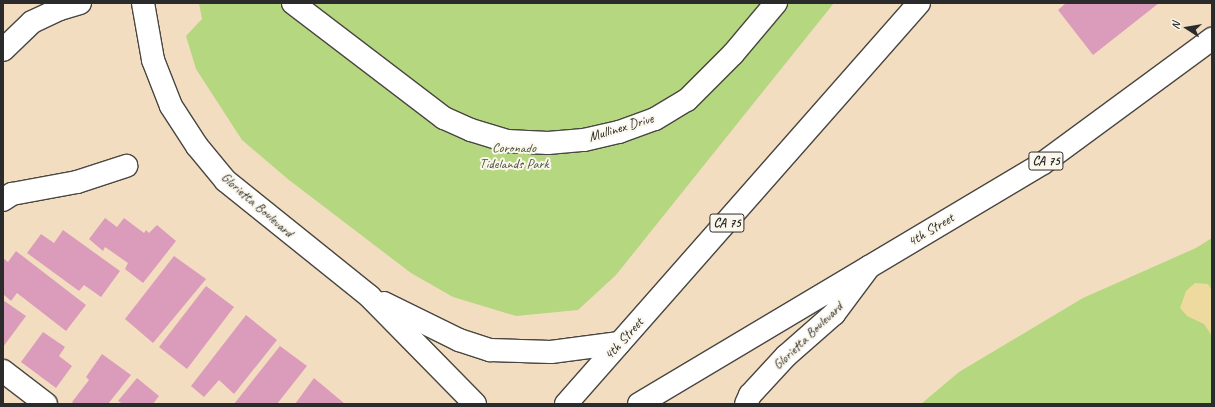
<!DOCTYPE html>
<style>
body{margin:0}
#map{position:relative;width:1215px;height:407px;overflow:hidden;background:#f3ddc0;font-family:Caveat,sans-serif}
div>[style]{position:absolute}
.green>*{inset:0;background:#b4d77f}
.sand>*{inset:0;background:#eeda9e}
.building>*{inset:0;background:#db9cbb}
.roads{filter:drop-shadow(1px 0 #494641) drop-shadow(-1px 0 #494641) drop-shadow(0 1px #494641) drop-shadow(0 -1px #494641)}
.street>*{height:22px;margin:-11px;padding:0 11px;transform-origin:11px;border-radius:11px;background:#fff}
.secondary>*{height:22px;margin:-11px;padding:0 11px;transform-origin:11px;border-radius:11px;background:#fff}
.highway>*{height:22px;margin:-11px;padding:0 11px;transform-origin:11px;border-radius:11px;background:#fff}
span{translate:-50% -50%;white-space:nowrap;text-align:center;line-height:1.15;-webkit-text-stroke:4px #fbf7ec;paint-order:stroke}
.shield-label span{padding:1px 3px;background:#fbf7ec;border:1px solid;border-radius:3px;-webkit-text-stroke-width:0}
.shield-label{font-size:13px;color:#2b2b2b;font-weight:700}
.street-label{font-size:14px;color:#2b2b2b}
.park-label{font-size:14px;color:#4d5640}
.frame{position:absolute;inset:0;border:4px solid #2b2b2b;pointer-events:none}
.north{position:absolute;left:1167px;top:8px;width:40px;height:40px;-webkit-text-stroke:3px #fbf7ec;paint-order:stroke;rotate:282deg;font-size:11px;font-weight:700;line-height:16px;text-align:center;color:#2b2b2b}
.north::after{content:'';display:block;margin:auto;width:14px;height:18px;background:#2b2b2b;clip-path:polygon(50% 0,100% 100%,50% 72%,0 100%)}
</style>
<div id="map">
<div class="green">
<i style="clip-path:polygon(199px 3px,834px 3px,616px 275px,578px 310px,516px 316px,453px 297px,411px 273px,289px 180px,242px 140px,196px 69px,186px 36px,202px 19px)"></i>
<i style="clip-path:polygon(1212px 238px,1212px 404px,921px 404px,959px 372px,1083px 298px,1196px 248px)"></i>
</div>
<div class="sand">
<i style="clip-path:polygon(1195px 283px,1208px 284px,1212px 291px,1212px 336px,1204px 324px,1187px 316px,1180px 308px,1186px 291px)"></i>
</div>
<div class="building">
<i style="clip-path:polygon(1066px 3px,1159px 3px,1093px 55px,1058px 10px)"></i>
<i style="clip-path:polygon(105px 218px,117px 227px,124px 218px,144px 233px,146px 230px,149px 233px,157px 225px,176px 241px,143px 283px,125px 269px,128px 263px,105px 247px,103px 251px,89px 239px)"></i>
<i style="clip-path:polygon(63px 230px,120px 271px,101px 297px,84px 285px,79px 291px,27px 253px,41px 234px,54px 243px)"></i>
<i style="clip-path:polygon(16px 251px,86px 305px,66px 331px,17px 293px,11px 301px,3px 294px,3px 258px,8px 262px)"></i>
<i style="clip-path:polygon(174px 256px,206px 279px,153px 343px,125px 319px)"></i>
<i style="clip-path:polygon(206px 286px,234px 307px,187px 369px,159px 347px)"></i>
<i style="clip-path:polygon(3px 300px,26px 316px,3px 347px)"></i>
<i style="clip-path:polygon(246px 315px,277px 340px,234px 394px,219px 380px,204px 397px,191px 386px)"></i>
<i style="clip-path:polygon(43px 332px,65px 347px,59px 356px,72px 366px,56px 388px,21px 362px)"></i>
<i style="clip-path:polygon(280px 346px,307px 366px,277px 404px,234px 404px)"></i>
<i style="clip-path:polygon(102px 354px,131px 375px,108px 404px,74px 404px,72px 402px,89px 380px,86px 377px)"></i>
<i style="clip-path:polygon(137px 378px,159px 396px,153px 404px,123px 404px,118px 401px)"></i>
<i style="clip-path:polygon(314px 378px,345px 404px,295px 404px)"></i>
</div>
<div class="roads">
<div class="street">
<i style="left:3px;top:200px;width:11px;rotate:-34deg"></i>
<i style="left:12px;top:194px;width:66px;rotate:-10.5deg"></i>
<i style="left:77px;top:182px;width:52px;rotate:-18.1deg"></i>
<i style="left:3px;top:371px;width:54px;rotate:37.5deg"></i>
</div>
<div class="secondary">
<i style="left:143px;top:3px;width:58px;rotate:80deg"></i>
<i style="left:153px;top:60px;width:49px;rotate:68.6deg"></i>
<i style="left:171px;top:106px;width:48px;rotate:57deg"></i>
<i style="left:197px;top:146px;width:45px;rotate:50.4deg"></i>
<i style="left:226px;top:181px;width:184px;rotate:38.8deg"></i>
<i style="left:369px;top:296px;width:151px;rotate:45.5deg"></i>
<i style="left:293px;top:3px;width:190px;rotate:37.3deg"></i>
<i style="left:444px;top:118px;width:30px;rotate:24deg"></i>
<i style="left:471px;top:130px;width:38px;rotate:17deg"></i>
<i style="left:507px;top:141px;width:41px;rotate:2.8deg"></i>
<i style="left:548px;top:143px;width:36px;rotate:-5deg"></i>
<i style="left:584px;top:140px;width:36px;rotate:-13deg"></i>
<i style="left:619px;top:132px;width:38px;rotate:-20deg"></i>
<i style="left:655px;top:119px;width:37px;rotate:-31deg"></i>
<i style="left:687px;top:100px;width:65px;rotate:-45deg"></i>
<i style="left:733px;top:54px;width:67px;rotate:-49.9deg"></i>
<i style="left:3px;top:50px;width:40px;rotate:-44deg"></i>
<i style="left:32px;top:22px;width:31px;rotate:-25deg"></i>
<i style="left:60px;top:9px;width:21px;rotate:-17deg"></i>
<i style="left:384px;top:303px;width:84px;rotate:26.3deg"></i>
<i style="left:459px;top:340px;width:33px;rotate:18deg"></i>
<i style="left:490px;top:350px;width:61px;rotate:1.9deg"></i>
<i style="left:551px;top:352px;width:69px;rotate:-7.5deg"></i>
<i style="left:746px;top:404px;width:10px;rotate:-66deg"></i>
<i style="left:750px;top:395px;width:53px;rotate:-47.3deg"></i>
<i style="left:786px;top:356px;width:64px;rotate:-41.2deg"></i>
<i style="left:834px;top:314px;width:59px;rotate:-53.3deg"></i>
</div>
<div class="highway">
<i style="left:566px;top:404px;width:534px;rotate:-48.64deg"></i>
<i style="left:639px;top:404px;width:470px;rotate:-30.8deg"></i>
<i style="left:1043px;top:163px;width:210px;rotate:-36.3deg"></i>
</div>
</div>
<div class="shield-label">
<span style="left:1046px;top:161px">CA 75</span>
<span style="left:727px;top:223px">CA 75</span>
</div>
<div class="street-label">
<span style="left:621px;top:128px;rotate:-17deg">Mullinex Drive</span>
<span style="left:257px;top:205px;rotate:41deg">Glorietta Boulevard</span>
<span style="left:931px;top:230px;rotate:-31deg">4th Street</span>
<span style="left:808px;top:336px;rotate:-44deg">Glorietta Boulevard</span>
<span style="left:624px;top:339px;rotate:-48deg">4th Street</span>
</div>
<div class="park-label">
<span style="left:514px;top:156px">Coronado<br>Tidelands Park</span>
</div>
<div class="frame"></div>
<div class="north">N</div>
</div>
